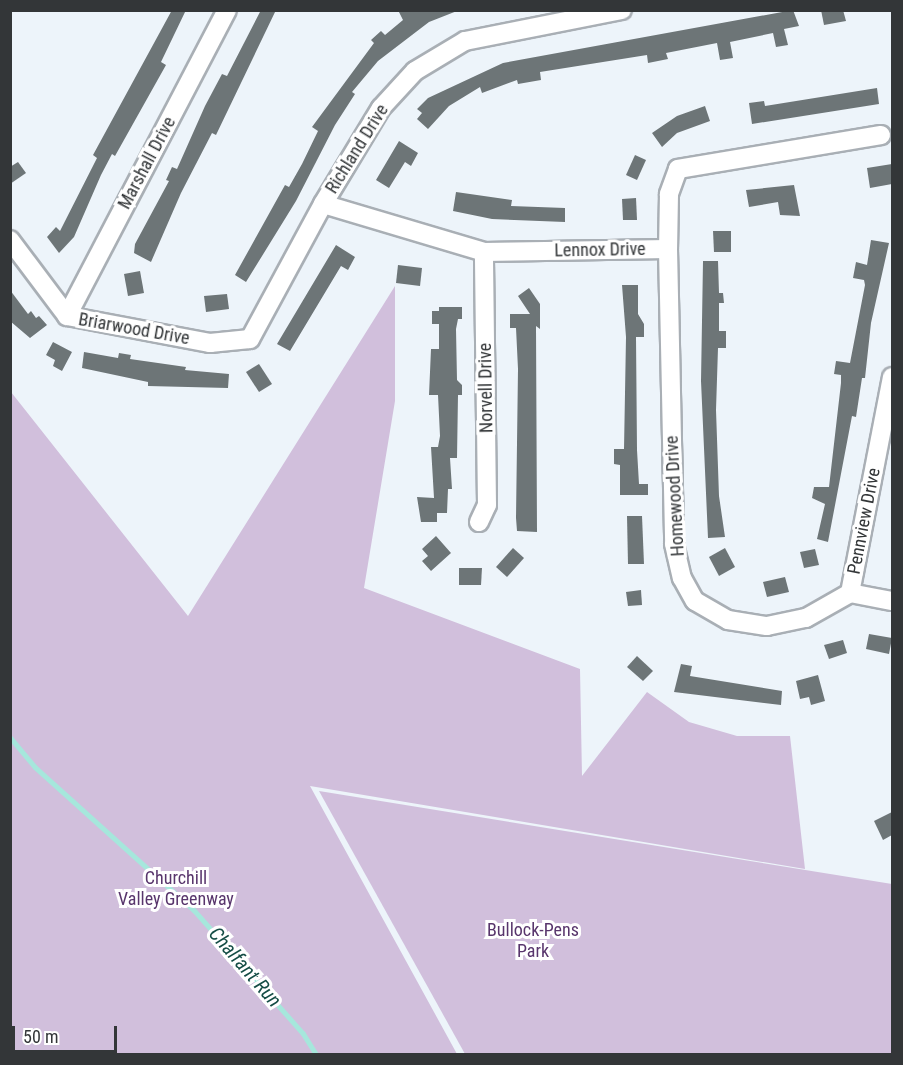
<!DOCTYPE html>
<style>
body{margin:0}
#map{position:relative;width:903px;height:1065px;overflow:hidden;background:#edf4fa;font-family:"Roboto Condensed",sans-serif}
div>[style]{position:absolute}
.green>*{inset:0;background:#d1bfdc}
.stream>*{height:4.5px;margin:-2.25px;padding:0 2.25px;transform-origin:2.25px;border-radius:2.25px;background:#a6e7dc}
.building>*{inset:0;background:#6d7577}
.roads{filter:drop-shadow(2px 0 #a9afb5) drop-shadow(-2px 0 #a9afb5) drop-shadow(0 2px #a9afb5) drop-shadow(0 -2px #a9afb5)}
.minor>*{height:18px;margin:-9px;padding:0 9px;transform-origin:9px;border-radius:9px;background:#fff}
span{translate:-50% -50%;white-space:nowrap;text-align:center;line-height:1.15;-webkit-text-stroke:6px #fff;paint-order:stroke}
.street-label{font-size:18px;color:#333638}
.park-label{font-size:18px;color:#58356c}
.water-label{font-size:20px;color:#154d46;font-style:italic}
.frame{position:absolute;inset:0;border:12px solid #333638;pointer-events:none}
.scale{position:absolute;left:12px;top:1026px;width:105px;height:27px;box-sizing:border-box;border:3px solid #333638;border-top:0;padding-left:8px;font-size:18px;line-height:21px;white-space:nowrap;color:#333638;-webkit-text-stroke:4px #fff;paint-order:stroke}
</style>
<div id="map">
<div class="green">
<i style="clip-path:polygon(395px 286px,395px 401px,364px 588px,580px 669px,582px 776px,647px 692px,689px 722px,737px 736px,790px 736px,805px 869px,310px 786px,457px 1054px,11px 1054px,11px 392px,188px 616px)"></i>
<i style="clip-path:polygon(319px 791px,892px 884px,892px 1054px,465px 1054px)"></i>
</div>
<div class="stream">
<i style="left:10px;top:737px;width:39px;rotate:50deg"></i>
<i style="left:35px;top:767px;width:214px;rotate:42deg"></i>
<i style="left:194px;top:910px;width:164px;rotate:48.5deg"></i>
<i style="left:303px;top:1033px;width:25px;rotate:58deg"></i>
</div>
<div class="building">
<i style="clip-path:polygon(172px 10px,186px 10px,161px 62px,166px 65px,115px 156px,112px 154px,101px 175px,74px 237px,59px 253px,47px 237px,56px 227px,60px 231px,97px 158px,93px 155px)"></i>
<i style="clip-path:polygon(261px 10px,276px 10px,216px 135px,212px 133px,181px 193px,151px 262px,134px 253px,135px 244px,169px 181px,166px 180px,172px 167px,177px 169px,205px 106px,222px 74px,227px 76px)"></i>
<i style="clip-path:polygon(398px 10px,457px 11px,429px 22px,378px 61px,352px 92px,355px 94px,335px 125px,296px 201px,246px 282px,235px 275px,285px 185px,289px 187px,302px 164px,318px 131px,312px 127px,374px 43px,371px 40px,381px 31px,385px 35px,403px 20px)"></i>
<i style="clip-path:polygon(793px 10px,799px 26px,784px 29px,788px 45px,776px 47px,773px 33px,730px 42px,733px 58px,720px 60px,717px 43px,666px 53px,668px 59px,648px 63px,647px 55px,540px 72px,541px 80px,518px 84px,517px 80px,482px 93px,480px 87px,449px 106px,428px 129px,417px 119px,422px 113px,417px 109px,428px 98px,503px 63px)"></i>
<i style="clip-path:polygon(821px 10px,843px 10px,846px 21px,824px 25px)"></i>
<i style="clip-path:polygon(877px 88px,879px 104px,752px 124px,749px 103px,764px 101px,765px 106px)"></i>
<i style="clip-path:polygon(705px 106px,710px 121px,677px 133px,662px 147px,652px 133px,677px 116px)"></i>
<i style="clip-path:polygon(399px 141px,418px 153px,411px 166px,405px 162px,389px 188px,376px 180px)"></i>
<i style="clip-path:polygon(635px 155px,646px 160px,637px 180px,626px 175px)"></i>
<i style="clip-path:polygon(18px 162px,26px 173px,10px 184px,10px 167px)"></i>
<i style="clip-path:polygon(892px 164px,892px 184px,870px 188px,867px 168px)"></i>
<i style="clip-path:polygon(794px 185px,800px 216px,780px 215px,778px 202px,749px 207px,746px 190px)"></i>
<i style="clip-path:polygon(456px 192px,512px 200px,511px 206px,565px 208px,565px 222px,492px 219px,453px 211px)"></i>
<i style="clip-path:polygon(636px 198px,637px 220px,623px 220px,622px 199px)"></i>
<i style="clip-path:polygon(713px 231px,731px 231px,731px 252px,714px 252px)"></i>
<i style="clip-path:polygon(871px 240px,889px 243px,871px 323px,865px 378px,862px 378px,856px 417px,852px 416px,828px 542px,817px 539px,825px 504px,812px 498px,814px 487px,829px 487px,841px 383px,841px 375px,834px 374px,836px 361px,850px 363px,865px 285px,864px 280px,853px 278px,856px 262px,867px 265px)"></i>
<i style="clip-path:polygon(336px 245px,355px 257px,348px 270px,341px 266px,290px 351px,277px 344px)"></i>
<i style="clip-path:polygon(703px 261px,718px 261px,719px 293px,723px 293px,724px 303px,719px 303px,719px 331px,726px 331px,726px 348px,718px 348px,716px 410px,719px 496px,725px 537px,708px 538px,701px 381px)"></i>
<i style="clip-path:polygon(398px 265px,422px 268px,420px 286px,396px 283px)"></i>
<i style="clip-path:polygon(140px 271px,144px 293px,128px 296px,124px 274px)"></i>
<i style="clip-path:polygon(622px 285px,638px 285px,638px 314px,644px 324px,644px 337px,636px 337px,637px 450px,639px 484px,648px 484px,648px 495px,620px 495px,620px 465px,614px 464px,614px 449px,624px 449px,626px 337px)"></i>
<i style="clip-path:polygon(529px 288px,540px 304px,540px 329px,536px 326px,537px 532px,517px 531px,516px 518px,518px 369px,516px 328px,510px 328px,510px 314px,530px 314px,518px 296px)"></i>
<i style="clip-path:polygon(10px 290px,28px 314px,31px 311px,36px 318px,39px 316px,47px 325px,30px 338px,10px 321px)"></i>
<i style="clip-path:polygon(227px 294px,229px 309px,206px 312px,204px 296px)"></i>
<i style="clip-path:polygon(439px 307px,462px 307px,462px 319px,458px 319px,456px 329px,457px 380px,462px 385px,462px 395px,458px 395px,457px 458px,450px 458px,452px 489px,448px 489px,447px 513px,437px 513px,437px 522px,421px 522px,417px 497px,434px 498px,431px 447px,438px 447px,440px 436px,438px 395px,429px 395px,431px 349px,439px 349px,439px 324px,432px 324px,432px 311px,439px 311px)"></i>
<i style="clip-path:polygon(53px 342px,72px 352px,62px 371px,53px 366px,55px 360px,46px 355px)"></i>
<i style="clip-path:polygon(84px 352px,118px 358px,119px 353px,131px 355px,130px 359px,186px 367px,185px 370px,229px 374px,228px 388px,148px 386px,148px 382px,82px 368px)"></i>
<i style="clip-path:polygon(259px 364px,272px 384px,259px 392px,246px 372px)"></i>
<i style="clip-path:polygon(627px 516px,642px 516px,644px 564px,628px 564px)"></i>
<i style="clip-path:polygon(436px 536px,451px 553px,431px 571px,422px 561px,428px 556px,422px 549px)"></i>
<i style="clip-path:polygon(513px 548px,524px 558px,507px 577px,496px 567px)"></i>
<i style="clip-path:polygon(725px 548px,735px 567px,719px 576px,709px 557px)"></i>
<i style="clip-path:polygon(815px 549px,819px 565px,804px 568px,800px 552px)"></i>
<i style="clip-path:polygon(459px 568px,482px 568px,481px 585px,459px 585px)"></i>
<i style="clip-path:polygon(785px 577px,789px 592px,767px 597px,763px 582px)"></i>
<i style="clip-path:polygon(641px 590px,642px 605px,628px 606px,626px 592px)"></i>
<i style="clip-path:polygon(869px 634px,892px 638px,889px 654px,866px 649px)"></i>
<i style="clip-path:polygon(843px 640px,847px 653px,829px 659px,824px 645px)"></i>
<i style="clip-path:polygon(637px 656px,653px 671px,643px 681px,627px 667px)"></i>
<i style="clip-path:polygon(681px 664px,692px 666px,690px 676px,782px 691px,781px 705px,674px 692px)"></i>
<i style="clip-path:polygon(818px 675px,825px 701px,811px 705px,809px 697px,800px 699px,796px 681px)"></i>
<i style="clip-path:polygon(892px 812px,892px 835px,883px 840px,874px 821px)"></i>
</div>
<div class="roads">
<div class="minor">
<i style="left:881px;top:135px;width:206px;rotate:170.5deg"></i>
<i style="left:678px;top:169px;width:27px;rotate:110deg"></i>
<i style="left:669px;top:194px;width:55px;rotate:91deg"></i>
<i style="left:668px;top:249px;width:295px;rotate:88.8deg"></i>
<i style="left:674px;top:544px;width:35px;rotate:77deg"></i>
<i style="left:682px;top:578px;width:26px;rotate:61deg"></i>
<i style="left:695px;top:601px;width:38px;rotate:30deg"></i>
<i style="left:728px;top:620px;width:39px;rotate:9deg"></i>
<i style="left:767px;top:626px;width:40px;rotate:-12deg"></i>
<i style="left:806px;top:618px;width:51px;rotate:-29.6deg"></i>
<i style="left:850px;top:593px;width:43px;rotate:10.8deg"></i>
<i style="left:323px;top:204px;width:168px;rotate:16.6deg"></i>
<i style="left:484px;top:252px;width:184px;rotate:-0.9deg"></i>
<i style="left:10px;top:240px;width:95px;rotate:53.1deg"></i>
<i style="left:67px;top:316px;width:146px;rotate:10.7deg"></i>
<i style="left:210px;top:343px;width:40px;rotate:-5.7deg"></i>
<i style="left:250px;top:339px;width:153px;rotate:-61.6deg"></i>
<i style="left:323px;top:204px;width:112px;rotate:-58.9deg"></i>
<i style="left:381px;top:108px;width:50px;rotate:-47.4deg"></i>
<i style="left:415px;top:71px;width:58px;rotate:-31deg"></i>
<i style="left:465px;top:41px;width:160px;rotate:-11.2deg"></i>
<i style="left:67px;top:316px;width:345px;rotate:-62.4deg"></i>
<i style="left:479px;top:522px;width:19px;rotate:-65deg"></i>
<i style="left:487px;top:505px;width:253px;rotate:-90.7deg"></i>
<i style="left:850px;top:593px;width:220px;rotate:-79deg"></i>
</div>
</div>
<div class="street-label">
<span style="left:357px;top:149px;rotate:-58deg">Richland Drive</span>
<span style="left:147px;top:163px;rotate:-62deg">Marshall Drive</span>
<span style="left:600px;top:250px;rotate:-1deg">Lennox Drive</span>
<span style="left:134px;top:329px;rotate:10deg">Briarwood Drive</span>
<span style="left:486px;top:388px;rotate:-91deg">Norvell Drive</span>
<span style="left:675px;top:496px;rotate:-93deg">Homewood Drive</span>
<span style="left:864px;top:521px;rotate:-79deg">Pennview Drive</span>
</div>
<div class="park-label">
<span style="left:176px;top:889px">Churchill<br>Valley Greenway</span>
<span style="left:533px;top:941px">Bullock-Pens<br>Park</span>
</div>
<div class="water-label">
<span style="left:245px;top:967px;rotate:49deg">Chalfant Run</span>
</div>
<div class="frame"></div>
<div class="scale">50 m</div>
</div>
